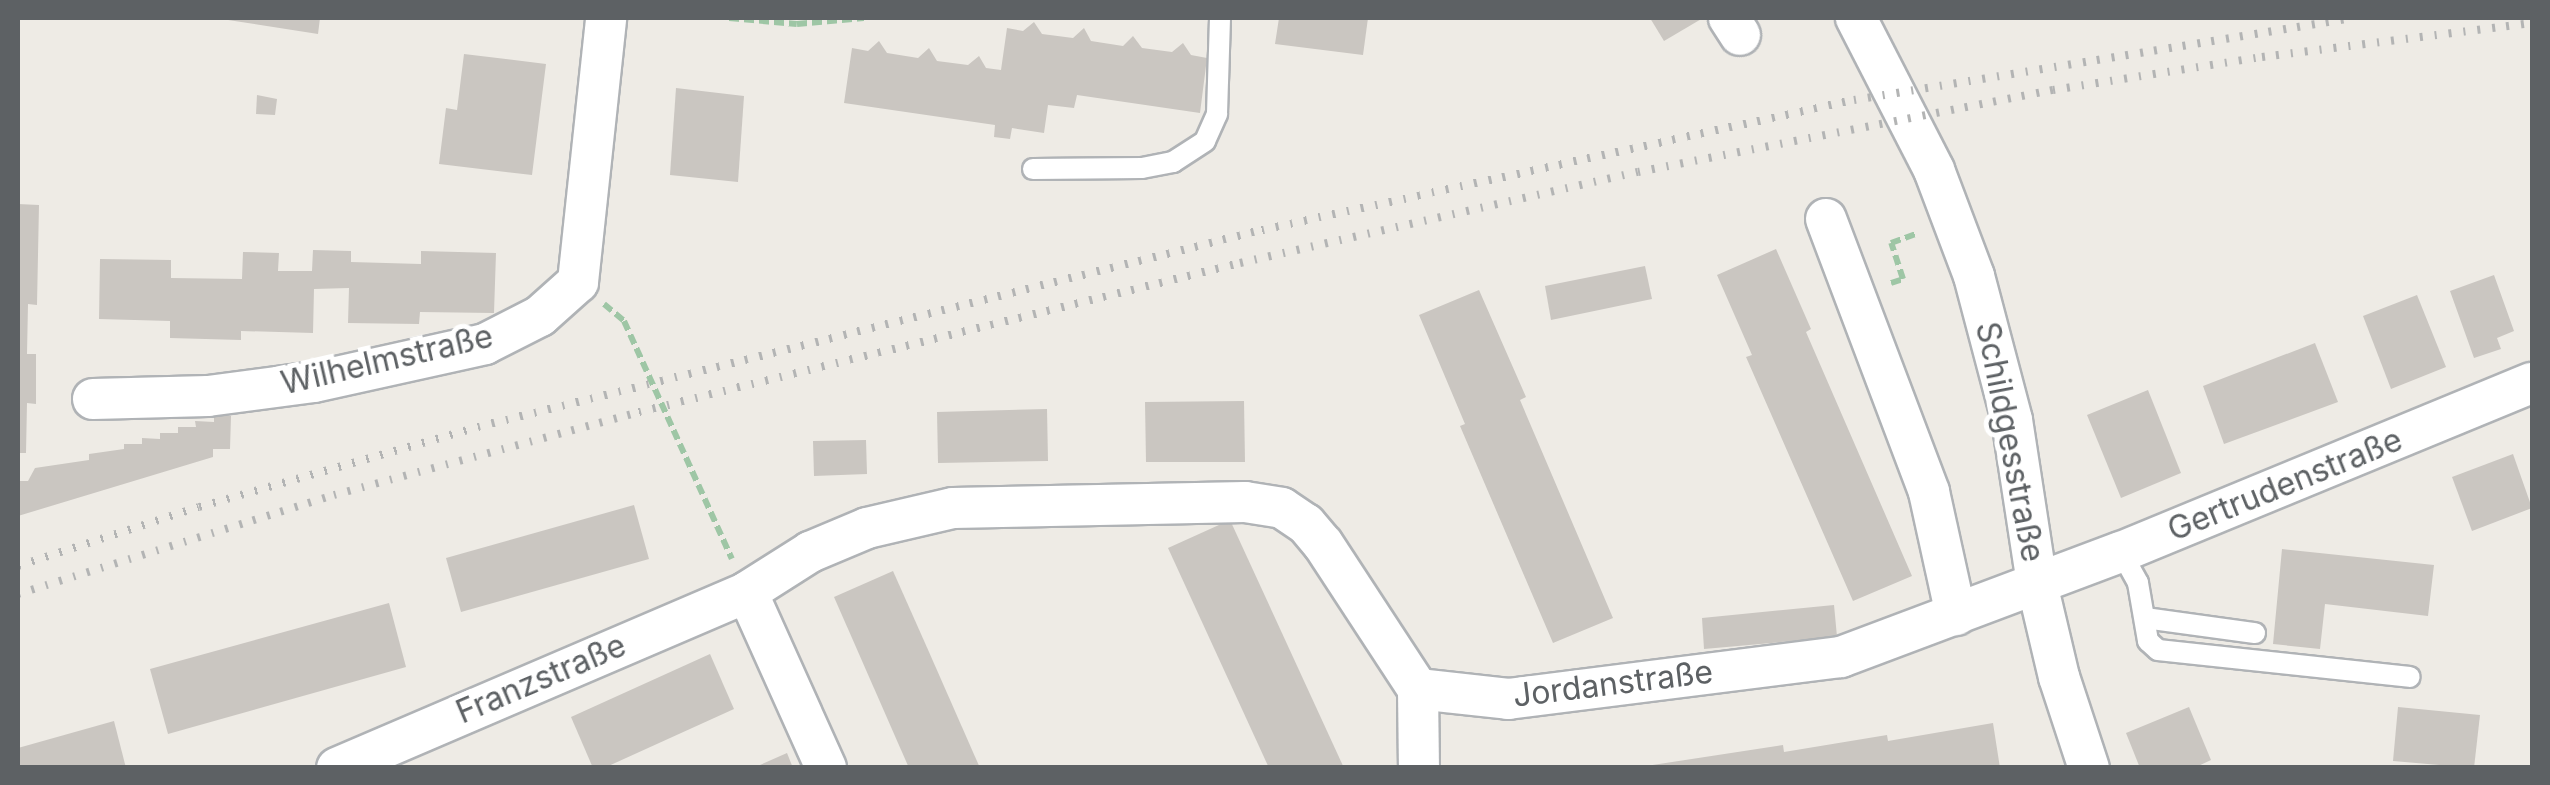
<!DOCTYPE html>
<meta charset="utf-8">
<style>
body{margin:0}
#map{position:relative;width:2550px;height:785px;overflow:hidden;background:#eeebe5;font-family:Inter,sans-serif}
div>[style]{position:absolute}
.building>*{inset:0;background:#cac6c1}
.path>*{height:6px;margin-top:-3px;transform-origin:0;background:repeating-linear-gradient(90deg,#9ec6a5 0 10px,transparent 0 15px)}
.roads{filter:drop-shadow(2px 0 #b0b3b6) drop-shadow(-2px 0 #b0b3b6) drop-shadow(0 2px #b0b3b6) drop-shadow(0 -2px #b0b3b6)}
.service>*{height:20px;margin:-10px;padding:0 10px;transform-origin:10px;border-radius:10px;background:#fff}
.minor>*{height:40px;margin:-20px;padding:0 20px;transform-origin:20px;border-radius:20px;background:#fff}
.rail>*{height:8px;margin-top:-4px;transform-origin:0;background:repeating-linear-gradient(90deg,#b3b4b4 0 2.5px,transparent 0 14.5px)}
span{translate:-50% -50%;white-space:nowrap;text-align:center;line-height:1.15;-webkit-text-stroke:10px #fff;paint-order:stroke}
.street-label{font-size:32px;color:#5d6164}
.frame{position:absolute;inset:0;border:20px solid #5d6164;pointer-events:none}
</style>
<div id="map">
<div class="building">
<i style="clip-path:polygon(215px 18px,320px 18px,318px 34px)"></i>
<i style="clip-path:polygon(1279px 18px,1368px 18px,1363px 55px,1275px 44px)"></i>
<i style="clip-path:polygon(1650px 18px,1703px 18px,1664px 41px)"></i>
<i style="clip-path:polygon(1034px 22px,1042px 34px,1073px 38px,1084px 28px,1091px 41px,1123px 46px,1133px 36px,1142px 48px,1172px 52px,1183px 43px,1191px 55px,1207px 58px,1200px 113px,1077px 95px,1074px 108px,1048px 105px,1044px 133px,1012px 128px,1010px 139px,994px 137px,995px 125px,844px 103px,852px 48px,868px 51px,879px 41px,887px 53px,918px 58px,929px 48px,937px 61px,968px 65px,979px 56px,986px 68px,1001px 70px,1007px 28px,1023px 31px)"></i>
<i style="clip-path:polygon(464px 54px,546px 64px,532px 175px,439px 164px,446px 108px,457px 110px)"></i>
<i style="clip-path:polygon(676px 88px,744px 96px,738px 182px,670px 175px)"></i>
<i style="clip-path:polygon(257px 95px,277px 99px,275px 115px,256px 114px)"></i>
<i style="clip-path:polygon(18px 204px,39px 205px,37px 305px,28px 304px,27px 354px,36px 354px,36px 404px,27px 403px,26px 453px,18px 453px)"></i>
<i style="clip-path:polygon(1776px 249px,1811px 329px,1806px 332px,1912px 576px,1853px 601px,1746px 357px,1752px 355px,1717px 275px)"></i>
<i style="clip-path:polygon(313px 250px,351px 251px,351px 262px,421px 264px,421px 251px,496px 253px,494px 313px,420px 312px,419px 324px,348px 323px,349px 288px,314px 289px,313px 333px,241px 331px,241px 340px,170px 338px,170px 321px,99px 319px,100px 259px,171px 260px,171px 278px,242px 279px,243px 252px,279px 253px,278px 271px,312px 271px)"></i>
<i style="clip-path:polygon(1645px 266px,1652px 299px,1551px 320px,1545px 286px)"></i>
<i style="clip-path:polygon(2494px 275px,2514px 331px,2497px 338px,2501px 349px,2474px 358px,2450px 291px)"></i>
<i style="clip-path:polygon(1479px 290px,1526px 397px,1520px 400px,1613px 618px,1553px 643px,1460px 426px,1465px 424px,1419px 315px)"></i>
<i style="clip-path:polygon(2417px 295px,2446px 367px,2391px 389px,2363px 316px)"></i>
<i style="clip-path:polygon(2315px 343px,2338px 402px,2224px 444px,2203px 386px)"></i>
<i style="clip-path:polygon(2148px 390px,2181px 473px,2121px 498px,2087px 415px)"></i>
<i style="clip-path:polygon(1244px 401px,1245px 462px,1146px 462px,1145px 402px)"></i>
<i style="clip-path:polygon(1047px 409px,1048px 461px,938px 463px,937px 412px)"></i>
<i style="clip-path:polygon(214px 416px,231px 416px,230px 449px,213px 449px,213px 457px,18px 516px,18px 481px,28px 481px,35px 468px,89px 460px,89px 454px,124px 449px,124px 444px,142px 444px,142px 438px,160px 439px,160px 433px,178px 433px,178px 427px,196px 427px,195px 421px,214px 422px)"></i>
<i style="clip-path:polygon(866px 440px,867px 474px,814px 476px,813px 441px)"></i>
<i style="clip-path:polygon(2513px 454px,2532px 508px,2472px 531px,2452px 477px)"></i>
<i style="clip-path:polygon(634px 505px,649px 559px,461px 612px,446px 558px)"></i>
<i style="clip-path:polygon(1230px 520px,1344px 768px,1269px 768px,1168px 548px)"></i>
<i style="clip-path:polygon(2282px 549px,2434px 565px,2428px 616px,2325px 604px,2320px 649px,2273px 644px)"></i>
<i style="clip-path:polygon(893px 571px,929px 652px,980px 768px,909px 768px,834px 597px)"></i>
<i style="clip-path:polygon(389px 603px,406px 667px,168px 734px,150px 669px)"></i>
<i style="clip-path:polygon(1834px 605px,1837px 637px,1704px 649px,1702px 618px)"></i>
<i style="clip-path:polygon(710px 654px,734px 709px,604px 768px,593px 768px,571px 717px)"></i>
<i style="clip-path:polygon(2189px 707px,2211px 760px,2194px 768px,2140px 768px,2126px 733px)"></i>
<i style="clip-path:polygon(2398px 707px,2480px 715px,2474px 768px,2393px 761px)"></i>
<i style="clip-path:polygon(114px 721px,126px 768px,18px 768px,18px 748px)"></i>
<i style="clip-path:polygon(1993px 723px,2000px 768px,1633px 768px,1783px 745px,1784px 752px,1887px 735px,1888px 741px)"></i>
<i style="clip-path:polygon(787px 753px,793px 768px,753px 768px)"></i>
</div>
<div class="path">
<i style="left:729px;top:18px;width:68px;rotate:5deg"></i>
<i style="left:797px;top:24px;width:67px;rotate:-5.1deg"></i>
<i style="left:1891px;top:283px;width:13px;rotate:-18deg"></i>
<i style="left:1903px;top:279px;width:38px;rotate:-108deg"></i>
<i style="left:1891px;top:243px;width:27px;rotate:-20deg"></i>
<i style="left:604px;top:304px;width:26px;rotate:40deg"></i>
<i style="left:624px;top:321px;width:261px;rotate:65.6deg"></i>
</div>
<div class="roads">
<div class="service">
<i style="left:1033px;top:169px;width:109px;rotate:-0.5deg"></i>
<i style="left:1142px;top:168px;width:32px;rotate:-11deg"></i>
<i style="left:1173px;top:162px;width:38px;rotate:-33deg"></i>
<i style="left:1205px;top:141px;width:30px;rotate:-66deg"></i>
<i style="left:1217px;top:114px;width:96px;rotate:-88.2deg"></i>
<i style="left:2121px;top:552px;width:35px;rotate:61deg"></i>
<i style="left:2138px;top:583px;width:59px;rotate:80.2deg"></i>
<i style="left:2148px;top:641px;width:13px;rotate:42deg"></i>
<i style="left:2158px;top:650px;width:253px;rotate:6.1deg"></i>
<i style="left:2145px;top:618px;width:111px;rotate:7.8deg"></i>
</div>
<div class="minor">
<i style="left:1729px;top:18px;width:20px;rotate:57deg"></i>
<i style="left:1856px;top:18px;width:171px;rotate:62.8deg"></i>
<i style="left:1934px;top:170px;width:113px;rotate:69.3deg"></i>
<i style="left:1974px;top:276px;width:149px;rotate:75.2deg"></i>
<i style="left:2012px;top:420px;width:166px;rotate:81.3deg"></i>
<i style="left:2037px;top:584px;width:96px;rotate:76.7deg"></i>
<i style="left:2059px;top:677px;width:96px;rotate:71.8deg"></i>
<i style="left:1826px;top:219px;width:292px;rotate:69.3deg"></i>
<i style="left:1929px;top:492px;width:126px;rotate:77.6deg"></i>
<i style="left:93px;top:399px;width:115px;rotate:-1.5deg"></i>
<i style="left:208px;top:396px;width:107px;rotate:-7.5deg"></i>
<i style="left:314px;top:382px;width:175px;rotate:-12.5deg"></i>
<i style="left:485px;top:344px;width:62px;rotate:-27deg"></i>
<i style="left:540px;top:316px;width:51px;rotate:-41.8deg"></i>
<i style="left:578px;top:282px;width:265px;rotate:-83.9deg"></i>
<i style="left:747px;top:592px;width:193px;rotate:65.8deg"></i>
<i style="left:1418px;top:689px;width:79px;rotate:89.3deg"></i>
<i style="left:337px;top:768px;width:446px;rotate:-23.2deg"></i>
<i style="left:747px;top:592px;width:75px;rotate:-32.4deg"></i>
<i style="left:810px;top:552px;width:62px;rotate:-22.8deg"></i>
<i style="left:867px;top:528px;width:88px;rotate:-13.1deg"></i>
<i style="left:953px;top:508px;width:292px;rotate:-1.2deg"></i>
<i style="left:1245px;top:502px;width:37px;rotate:9deg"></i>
<i style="left:1282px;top:508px;width:29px;rotate:34deg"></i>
<i style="left:1306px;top:524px;width:26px;rotate:50deg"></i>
<i style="left:1323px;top:544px;width:173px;rotate:56.8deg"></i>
<i style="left:1418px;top:689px;width:91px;rotate:6.3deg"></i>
<i style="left:1508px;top:699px;width:336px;rotate:-7.2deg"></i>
<i style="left:1841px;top:657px;width:299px;rotate:-20.6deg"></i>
<i style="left:2121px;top:552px;width:444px;rotate:-22.4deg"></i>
</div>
</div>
<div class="rail">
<i style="left:18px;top:566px;width:190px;rotate:-18.1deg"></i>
<i style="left:199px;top:507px;width:290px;rotate:-16deg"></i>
<i style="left:478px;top:427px;width:808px;rotate:-14.11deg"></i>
<i style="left:1262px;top:230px;width:606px;rotate:-12.39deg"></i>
<i style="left:1854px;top:100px;width:505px;rotate:-9.35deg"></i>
<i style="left:18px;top:594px;width:331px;rotate:-17.4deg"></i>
<i style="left:334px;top:495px;width:316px;rotate:-15.2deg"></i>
<i style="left:639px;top:412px;width:619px;rotate:-13.92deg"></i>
<i style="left:1240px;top:263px;width:408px;rotate:-12.9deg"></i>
<i style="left:1638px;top:172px;width:423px;rotate:-11.2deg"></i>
<i style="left:2053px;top:90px;width:212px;rotate:-9deg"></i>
<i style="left:2262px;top:57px;width:272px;rotate:-7.2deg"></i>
</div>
<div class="street-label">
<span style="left:387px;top:360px;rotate:-13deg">Wilhelmstraße</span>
<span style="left:2010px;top:442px;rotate:79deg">Schildgesstraße</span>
<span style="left:2285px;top:485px;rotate:-22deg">Gertrudenstraße</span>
<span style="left:541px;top:679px;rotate:-23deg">Franzstraße</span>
<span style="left:1613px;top:684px;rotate:-7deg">Jordanstraße</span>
</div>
<div class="frame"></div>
</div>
